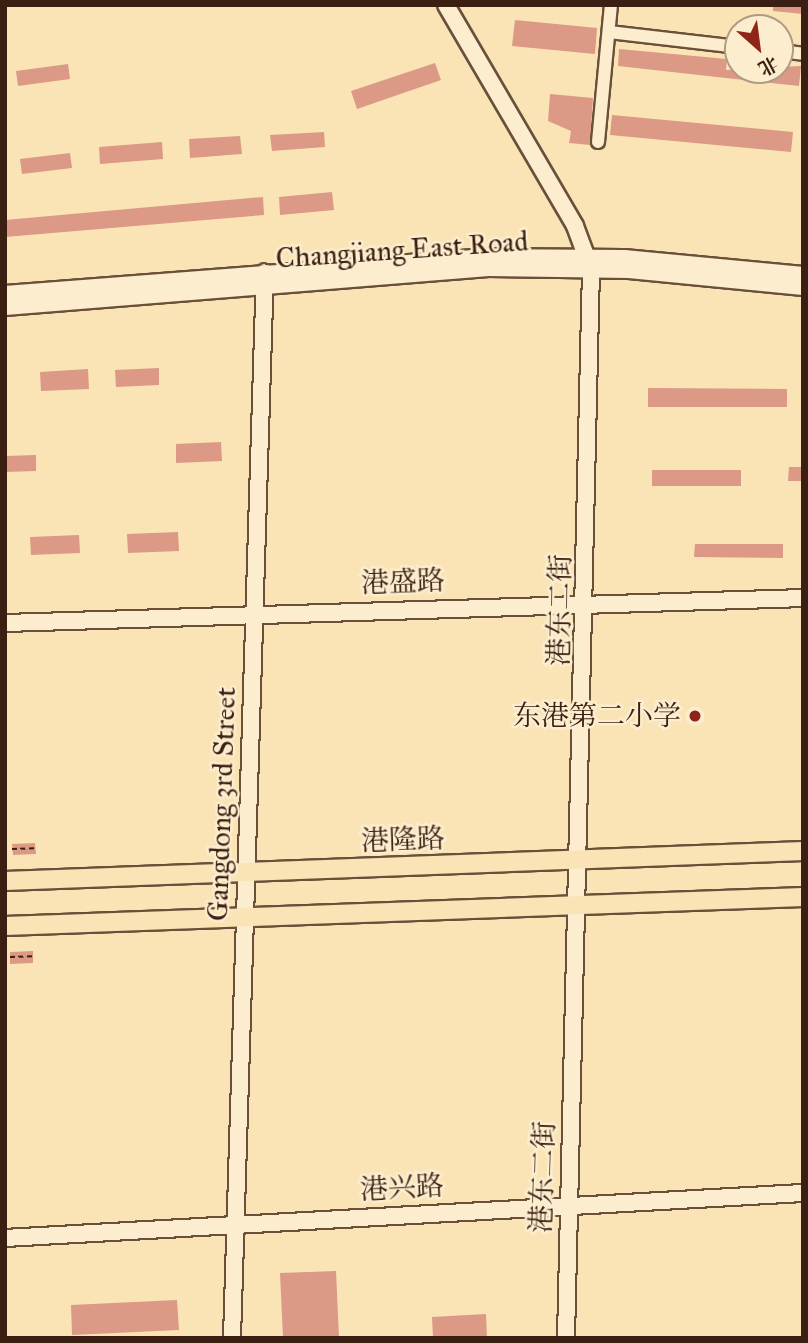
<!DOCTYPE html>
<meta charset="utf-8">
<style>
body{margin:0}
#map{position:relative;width:808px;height:1343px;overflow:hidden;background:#fae4b5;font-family:"IM FELL Great Primer","Noto Serif SC",serif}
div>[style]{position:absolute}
.building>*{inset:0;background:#dc9986}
.path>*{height:2px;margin-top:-1px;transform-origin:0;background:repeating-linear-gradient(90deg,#3a1f12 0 5px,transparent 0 8.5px)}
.roads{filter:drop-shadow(2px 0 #6a503b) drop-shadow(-2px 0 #6a503b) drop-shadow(0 2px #6a503b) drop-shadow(0 -2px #6a503b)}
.street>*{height:12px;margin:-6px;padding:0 6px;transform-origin:6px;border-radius:6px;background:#fcedcf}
.secondary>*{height:16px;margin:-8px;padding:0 8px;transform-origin:8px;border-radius:8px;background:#fcedcf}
.primary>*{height:18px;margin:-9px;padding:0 9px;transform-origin:9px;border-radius:9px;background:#fae4b5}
.dots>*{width:19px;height:19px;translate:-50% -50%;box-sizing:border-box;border:4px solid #fcedcf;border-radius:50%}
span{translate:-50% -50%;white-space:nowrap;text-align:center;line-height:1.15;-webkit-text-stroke:5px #fcedcf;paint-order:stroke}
.street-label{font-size:28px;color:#3a1f12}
.poi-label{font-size:28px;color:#3a1f12}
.right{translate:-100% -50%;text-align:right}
.frame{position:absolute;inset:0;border:7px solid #3a1f12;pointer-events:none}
.north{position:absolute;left:724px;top:14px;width:70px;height:70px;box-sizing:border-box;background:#fcedcf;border:2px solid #ae9b83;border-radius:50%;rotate:152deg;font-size:19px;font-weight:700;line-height:28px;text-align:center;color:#3a1f12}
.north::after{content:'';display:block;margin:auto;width:24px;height:32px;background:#8f2418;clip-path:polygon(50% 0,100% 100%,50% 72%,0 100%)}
</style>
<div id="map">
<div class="building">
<i style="clip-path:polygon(773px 5px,803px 5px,803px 14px,773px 11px)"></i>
<i style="clip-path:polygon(515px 20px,597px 28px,595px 54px,512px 46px)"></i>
<i style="clip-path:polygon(619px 49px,727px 59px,726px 70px,801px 66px,799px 86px,618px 66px)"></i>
<i style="clip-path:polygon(435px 63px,441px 80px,357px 109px,351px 91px)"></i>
<i style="clip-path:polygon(68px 64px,70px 79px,18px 86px,16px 71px)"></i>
<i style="clip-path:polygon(550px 94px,593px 98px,590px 145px,569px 143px,571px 131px,548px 121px)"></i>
<i style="clip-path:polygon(612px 115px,793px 132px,791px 152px,610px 135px)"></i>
<i style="clip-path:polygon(324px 132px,325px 147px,272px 151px,270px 135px)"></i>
<i style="clip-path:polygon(240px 136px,242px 154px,190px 158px,189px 139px)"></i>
<i style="clip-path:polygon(162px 142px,163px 159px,100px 164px,99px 147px)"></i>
<i style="clip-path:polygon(70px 153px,72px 168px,22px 174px,20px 159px)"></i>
<i style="clip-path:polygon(332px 192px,334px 210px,280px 215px,279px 197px)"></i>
<i style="clip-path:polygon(263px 197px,264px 215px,5px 237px,5px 220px)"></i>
<i style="clip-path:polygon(159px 368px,159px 385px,116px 387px,115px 370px)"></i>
<i style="clip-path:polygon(88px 369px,89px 389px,41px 391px,40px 372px)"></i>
<i style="clip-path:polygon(648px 388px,787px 389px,787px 407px,648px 407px)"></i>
<i style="clip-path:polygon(221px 442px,222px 461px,176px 463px,176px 444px)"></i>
<i style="clip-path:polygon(36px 455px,36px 471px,5px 472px,5px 456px)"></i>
<i style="clip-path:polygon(789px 467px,803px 467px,803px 481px,788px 481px)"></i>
<i style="clip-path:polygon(652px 470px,741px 470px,741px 486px,652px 486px)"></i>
<i style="clip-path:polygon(178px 532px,179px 551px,128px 553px,127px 534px)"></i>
<i style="clip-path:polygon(79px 535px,80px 553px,31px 555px,30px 537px)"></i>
<i style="clip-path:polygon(695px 544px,783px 544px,783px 558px,694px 557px)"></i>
<i style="clip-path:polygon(35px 843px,36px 854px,13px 855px,12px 844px)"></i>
<i style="clip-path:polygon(33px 951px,33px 963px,10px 964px,10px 952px)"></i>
<i style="clip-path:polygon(336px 1271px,339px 1338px,283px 1338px,280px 1273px)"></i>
<i style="clip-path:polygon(177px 1300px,179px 1330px,72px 1335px,71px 1305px)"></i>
<i style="clip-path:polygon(486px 1314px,487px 1338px,433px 1338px,432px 1317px)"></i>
</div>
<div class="path">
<i style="left:12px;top:849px;width:23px;rotate:-2deg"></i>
<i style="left:10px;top:957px;width:23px;rotate:-2deg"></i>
</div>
<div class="roads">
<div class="street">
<i style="left:609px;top:32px;width:130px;rotate:6.6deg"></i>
<i style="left:780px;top:51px;width:23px;rotate:7deg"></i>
<i style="left:598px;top:142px;width:138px;rotate:-84.6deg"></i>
</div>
<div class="secondary">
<i style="left:446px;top:5px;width:256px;rotate:59.7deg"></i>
<i style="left:575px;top:226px;width:46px;rotate:69.6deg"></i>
<i style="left:591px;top:269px;width:1069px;rotate:91.34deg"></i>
<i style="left:5px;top:294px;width:483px;rotate:-4.4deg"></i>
<i style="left:487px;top:257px;width:137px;rotate:0.4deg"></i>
<i style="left:624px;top:258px;width:180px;rotate:5.4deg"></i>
<i style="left:5px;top:307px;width:485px;rotate:-4.6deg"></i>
<i style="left:488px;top:268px;width:141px;rotate:0.8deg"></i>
<i style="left:629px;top:270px;width:175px;rotate:5.6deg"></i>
<i style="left:5px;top:623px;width:798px;rotate:-1.79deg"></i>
<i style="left:5px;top:1238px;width:799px;rotate:-3.23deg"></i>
<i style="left:232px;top:1338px;width:1066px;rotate:-88.23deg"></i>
</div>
<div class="primary">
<i style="left:5px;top:881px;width:799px;rotate:-2.15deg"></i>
<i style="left:5px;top:926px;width:799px;rotate:-2.08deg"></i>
</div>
</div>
<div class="dots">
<i style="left:695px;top:716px;background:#8f2418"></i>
</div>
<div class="street-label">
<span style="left:402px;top:250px;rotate:-4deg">Changjiang East Road</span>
<span style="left:403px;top:582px;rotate:-2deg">港盛路</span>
<span style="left:560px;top:610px;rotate:-89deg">港东二街</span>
<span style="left:222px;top:804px;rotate:-88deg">Gangdong 3rd Street</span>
<span style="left:403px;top:840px;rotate:-2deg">港隆路</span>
<span style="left:543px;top:1177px;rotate:-88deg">港东二街</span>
<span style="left:402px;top:1188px;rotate:-3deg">港兴路</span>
</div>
<div class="poi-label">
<span class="right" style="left:681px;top:716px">东港第二小学</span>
</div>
<div class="frame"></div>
<div class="north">北</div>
</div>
